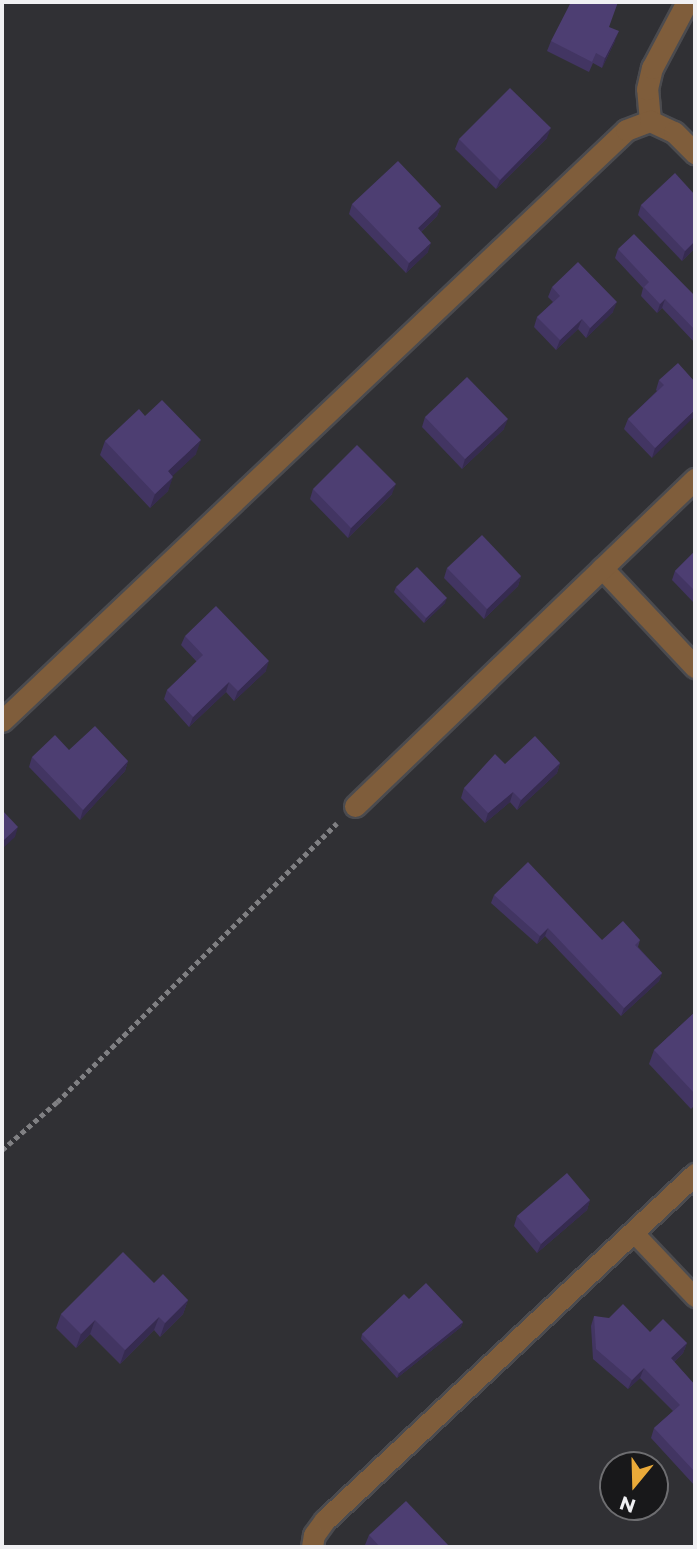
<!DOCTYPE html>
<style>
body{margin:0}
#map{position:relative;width:697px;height:1549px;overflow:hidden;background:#303034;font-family:Montserrat,sans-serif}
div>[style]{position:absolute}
.path>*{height:4.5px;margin-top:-2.25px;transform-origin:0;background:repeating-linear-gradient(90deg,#808083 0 5px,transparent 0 8.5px)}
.roads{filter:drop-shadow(2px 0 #4b4b4f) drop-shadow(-2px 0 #4b4b4f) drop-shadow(0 2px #4b4b4f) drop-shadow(0 -2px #4b4b4f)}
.lane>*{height:19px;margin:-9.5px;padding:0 9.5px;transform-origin:9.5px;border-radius:9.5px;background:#7f5d3b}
.street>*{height:21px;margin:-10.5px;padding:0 10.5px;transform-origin:10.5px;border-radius:10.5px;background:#7f5d3b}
.wall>*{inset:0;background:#423562}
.shaded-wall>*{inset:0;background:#362b50}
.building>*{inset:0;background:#4d3e72}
span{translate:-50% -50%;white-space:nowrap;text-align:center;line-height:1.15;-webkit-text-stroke:7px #18181a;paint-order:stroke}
.frame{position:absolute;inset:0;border:4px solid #f0f0f3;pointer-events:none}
.north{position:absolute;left:599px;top:1451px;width:70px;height:70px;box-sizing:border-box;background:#18181a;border:2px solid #6e6e71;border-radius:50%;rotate:199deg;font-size:19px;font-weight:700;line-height:28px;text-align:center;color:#f0f0f3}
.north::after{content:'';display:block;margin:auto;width:24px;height:32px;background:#eaaa39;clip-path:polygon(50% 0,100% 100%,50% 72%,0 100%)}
</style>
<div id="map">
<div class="path">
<i style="left:2px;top:1150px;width:73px;rotate:-41.1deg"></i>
<i style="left:57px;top:1102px;width:395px;rotate:-44.9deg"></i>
</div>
<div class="roads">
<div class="lane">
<i style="left:633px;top:1232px;width:90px;rotate:46.4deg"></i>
</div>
<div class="street">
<i style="left:650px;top:121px;width:32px;rotate:-95deg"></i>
<i style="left:647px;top:89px;width:22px;rotate:-77deg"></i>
<i style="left:652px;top:68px;width:75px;rotate:-62.1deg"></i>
<i style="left:602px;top:568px;width:136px;rotate:46.8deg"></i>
<i style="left:2px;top:721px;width:859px;rotate:-43.44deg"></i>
<i style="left:626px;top:130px;width:26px;rotate:-21deg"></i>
<i style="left:650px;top:121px;width:26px;rotate:25deg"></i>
<i style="left:674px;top:132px;width:30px;rotate:45deg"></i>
<i style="left:355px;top:806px;width:472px;rotate:-43.9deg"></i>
<i style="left:312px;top:1547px;width:12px;rotate:-81deg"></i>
<i style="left:314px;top:1535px;width:19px;rotate:-54deg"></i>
<i style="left:325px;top:1520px;width:507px;rotate:-43.08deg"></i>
</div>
</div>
<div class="wall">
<i style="clip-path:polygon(609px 27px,615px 41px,602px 68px,593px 63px,589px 72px,547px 51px,551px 41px)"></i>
<i style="clip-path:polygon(547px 138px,496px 189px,455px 149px,459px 139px)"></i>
<i style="clip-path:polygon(695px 195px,695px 248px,682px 261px,638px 215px,641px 205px)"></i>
<i style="clip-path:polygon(352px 204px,441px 206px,437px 216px,421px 232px,428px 252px,406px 273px,349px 214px)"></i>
<i style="clip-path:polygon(618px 249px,695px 296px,695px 343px,662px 308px,657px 313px,641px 296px,643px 288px,615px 258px)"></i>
<i style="clip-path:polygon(552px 287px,613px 312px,586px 338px,578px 329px,556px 350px,534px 327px,537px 317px,553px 302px,548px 297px)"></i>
<i style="clip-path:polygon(659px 380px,695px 382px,652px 458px,624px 429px,628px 419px,657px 391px,656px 390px)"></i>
<i style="clip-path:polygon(145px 416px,196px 454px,172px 476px,168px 491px,150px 508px,100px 455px,105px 441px)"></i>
<i style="clip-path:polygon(425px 417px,504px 429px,462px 469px,422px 427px)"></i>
<i style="clip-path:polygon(313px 489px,392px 494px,348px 538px,310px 499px)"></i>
<i style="clip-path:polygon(695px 551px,695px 604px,672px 580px,675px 571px)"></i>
<i style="clip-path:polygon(447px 568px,521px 576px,518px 586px,484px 619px,444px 578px)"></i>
<i style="clip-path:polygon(396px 587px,445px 603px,424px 623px,394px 592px)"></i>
<i style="clip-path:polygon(185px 636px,266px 671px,234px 701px,226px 692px,189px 727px,164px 699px,167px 690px,197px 662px,181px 645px)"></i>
<i style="clip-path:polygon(69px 750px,128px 761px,125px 771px,80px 820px,29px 767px,32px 757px)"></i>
<i style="clip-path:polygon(560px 763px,557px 773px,517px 810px,510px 802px,485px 823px,461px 798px,464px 788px,505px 764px)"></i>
<i style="clip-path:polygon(494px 895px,602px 940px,640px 940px,638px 947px,662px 973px,659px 981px,621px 1016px,545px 936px,537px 944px,491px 903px)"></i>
<i style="clip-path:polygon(695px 1012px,695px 1105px,691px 1109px,649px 1064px,654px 1050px)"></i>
<i style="clip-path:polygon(590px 1200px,587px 1210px,537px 1253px,514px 1226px,517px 1216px)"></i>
<i style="clip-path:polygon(154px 1283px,188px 1300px,183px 1314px,160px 1337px,154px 1330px,120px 1364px,90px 1334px,76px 1348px,56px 1328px,61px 1314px)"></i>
<i style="clip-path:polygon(409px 1299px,463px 1322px,461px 1327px,397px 1378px,361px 1339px,362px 1334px)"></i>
<i style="clip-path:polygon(594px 1316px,687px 1343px,683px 1353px,674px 1362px,695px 1385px,695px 1486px,651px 1438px,654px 1428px,673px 1411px,640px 1378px,628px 1389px,593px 1359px,591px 1326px)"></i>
<i style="clip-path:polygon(369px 1535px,450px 1547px,367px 1547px,365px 1545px)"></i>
</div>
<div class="shaded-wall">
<i style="clip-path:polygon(619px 31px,615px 41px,602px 68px,605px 58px)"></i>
<i style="clip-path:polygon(551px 128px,547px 138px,496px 189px,500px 180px)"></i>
<i style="clip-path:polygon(441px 206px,437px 216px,414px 238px,418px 228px)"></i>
<i style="clip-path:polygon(695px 241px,695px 248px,682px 261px,685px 251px)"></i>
<i style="clip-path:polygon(431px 243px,428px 252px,406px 273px,409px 263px)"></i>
<i style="clip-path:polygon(665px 299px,662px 308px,657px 313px,660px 304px)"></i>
<i style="clip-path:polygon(617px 302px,613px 312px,586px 338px,590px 328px)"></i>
<i style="clip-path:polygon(582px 319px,578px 329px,556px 350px,560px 340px)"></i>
<i style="clip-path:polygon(695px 410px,695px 416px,652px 458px,655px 448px)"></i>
<i style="clip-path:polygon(508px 419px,504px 429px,462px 469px,465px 459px)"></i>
<i style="clip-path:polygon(201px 440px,196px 454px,163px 485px,168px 471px)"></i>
<i style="clip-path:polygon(173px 477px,168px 491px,150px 508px,155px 494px)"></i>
<i style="clip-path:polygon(396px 484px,392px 494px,348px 538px,351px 528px)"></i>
<i style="clip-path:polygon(521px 576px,518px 586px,484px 619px,487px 609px)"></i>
<i style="clip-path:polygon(447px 598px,445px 603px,424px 623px,426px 618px)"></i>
<i style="clip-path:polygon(269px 661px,266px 671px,234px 701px,238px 691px)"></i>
<i style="clip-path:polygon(229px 682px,226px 692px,189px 727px,193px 717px)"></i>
<i style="clip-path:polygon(128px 761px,125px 771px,80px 820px,83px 810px)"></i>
<i style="clip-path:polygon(560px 763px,557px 773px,517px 810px,521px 800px)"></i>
<i style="clip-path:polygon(513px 792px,510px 802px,485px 823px,488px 813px)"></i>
<i style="clip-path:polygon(18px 827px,15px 837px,2px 849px,2px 842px)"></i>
<i style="clip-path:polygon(548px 928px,545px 936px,537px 944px,540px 936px)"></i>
<i style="clip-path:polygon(662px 973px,659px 981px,621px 1016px,624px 1008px)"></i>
<i style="clip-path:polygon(590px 1200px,587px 1210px,537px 1253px,541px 1244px)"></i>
<i style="clip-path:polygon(188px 1300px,183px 1314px,160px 1337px,165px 1323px)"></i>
<i style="clip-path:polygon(159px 1317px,154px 1330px,120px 1364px,125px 1350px)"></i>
<i style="clip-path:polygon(95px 1320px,90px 1334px,76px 1348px,81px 1334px)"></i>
<i style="clip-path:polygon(463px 1322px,461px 1327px,397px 1378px,399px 1373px)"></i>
<i style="clip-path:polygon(687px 1343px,683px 1353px,667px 1368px,671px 1358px)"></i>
<i style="clip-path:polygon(644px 1368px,640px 1378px,628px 1389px,632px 1380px)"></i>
</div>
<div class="building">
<i style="clip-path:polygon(571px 2px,618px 2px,609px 27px,619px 31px,605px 58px,596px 53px,592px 62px,551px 41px)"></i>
<i style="clip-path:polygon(510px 88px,551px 128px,500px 180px,459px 139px)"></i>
<i style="clip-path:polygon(398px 161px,441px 206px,418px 228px,431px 243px,409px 263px,352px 204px)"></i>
<i style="clip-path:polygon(675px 173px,695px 195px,695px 241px,685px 251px,641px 205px)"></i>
<i style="clip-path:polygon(634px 234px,695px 296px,695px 330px,665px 299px,660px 304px,644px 287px,649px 282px,618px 249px)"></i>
<i style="clip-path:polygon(578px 262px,617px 302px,590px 328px,582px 319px,560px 340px,537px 317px,560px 296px,552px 287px)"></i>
<i style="clip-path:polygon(678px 363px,695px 382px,695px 410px,655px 448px,628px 419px,664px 385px,659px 380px)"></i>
<i style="clip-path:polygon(467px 377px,508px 419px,465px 459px,425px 417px)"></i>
<i style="clip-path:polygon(162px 400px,201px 440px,168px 471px,173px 477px,155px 494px,105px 441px,139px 409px,145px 416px)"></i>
<i style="clip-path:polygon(357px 445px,396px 484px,351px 528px,313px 489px)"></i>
<i style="clip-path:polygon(482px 535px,521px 576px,487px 609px,447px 568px)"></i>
<i style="clip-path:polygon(695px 551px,695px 591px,675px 571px)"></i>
<i style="clip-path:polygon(417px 567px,447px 598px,426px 618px,396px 587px)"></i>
<i style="clip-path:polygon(216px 606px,269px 661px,238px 691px,229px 682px,193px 717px,167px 690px,203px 655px,185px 636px)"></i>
<i style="clip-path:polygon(95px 726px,128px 761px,83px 810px,32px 757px,55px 735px,69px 750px)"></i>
<i style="clip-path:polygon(535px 736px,560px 763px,521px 800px,513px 792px,488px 813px,464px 788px,495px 754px,505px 764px)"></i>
<i style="clip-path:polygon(2px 810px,18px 827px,2px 842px)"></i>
<i style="clip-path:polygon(528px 862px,602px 940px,623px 921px,640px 940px,635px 945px,662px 973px,624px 1008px,548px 928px,540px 936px,494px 895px)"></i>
<i style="clip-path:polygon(695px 1012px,695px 1094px,654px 1050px)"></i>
<i style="clip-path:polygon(567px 1173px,590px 1200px,541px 1244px,517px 1216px)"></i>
<i style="clip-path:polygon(123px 1252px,154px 1283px,163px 1274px,188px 1300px,165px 1323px,159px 1317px,125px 1350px,95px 1320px,81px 1334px,61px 1314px)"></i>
<i style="clip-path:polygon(426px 1283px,463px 1322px,399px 1373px,362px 1334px,404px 1294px,409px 1299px)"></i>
<i style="clip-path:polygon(623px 1304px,650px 1332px,663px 1319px,687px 1343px,671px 1358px,695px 1385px,695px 1472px,654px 1428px,680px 1405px,644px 1368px,632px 1380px,596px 1349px,594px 1316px,609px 1318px)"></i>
<i style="clip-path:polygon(406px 1501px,450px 1547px,380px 1547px,369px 1535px)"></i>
</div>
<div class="frame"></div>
<div class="north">N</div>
</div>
